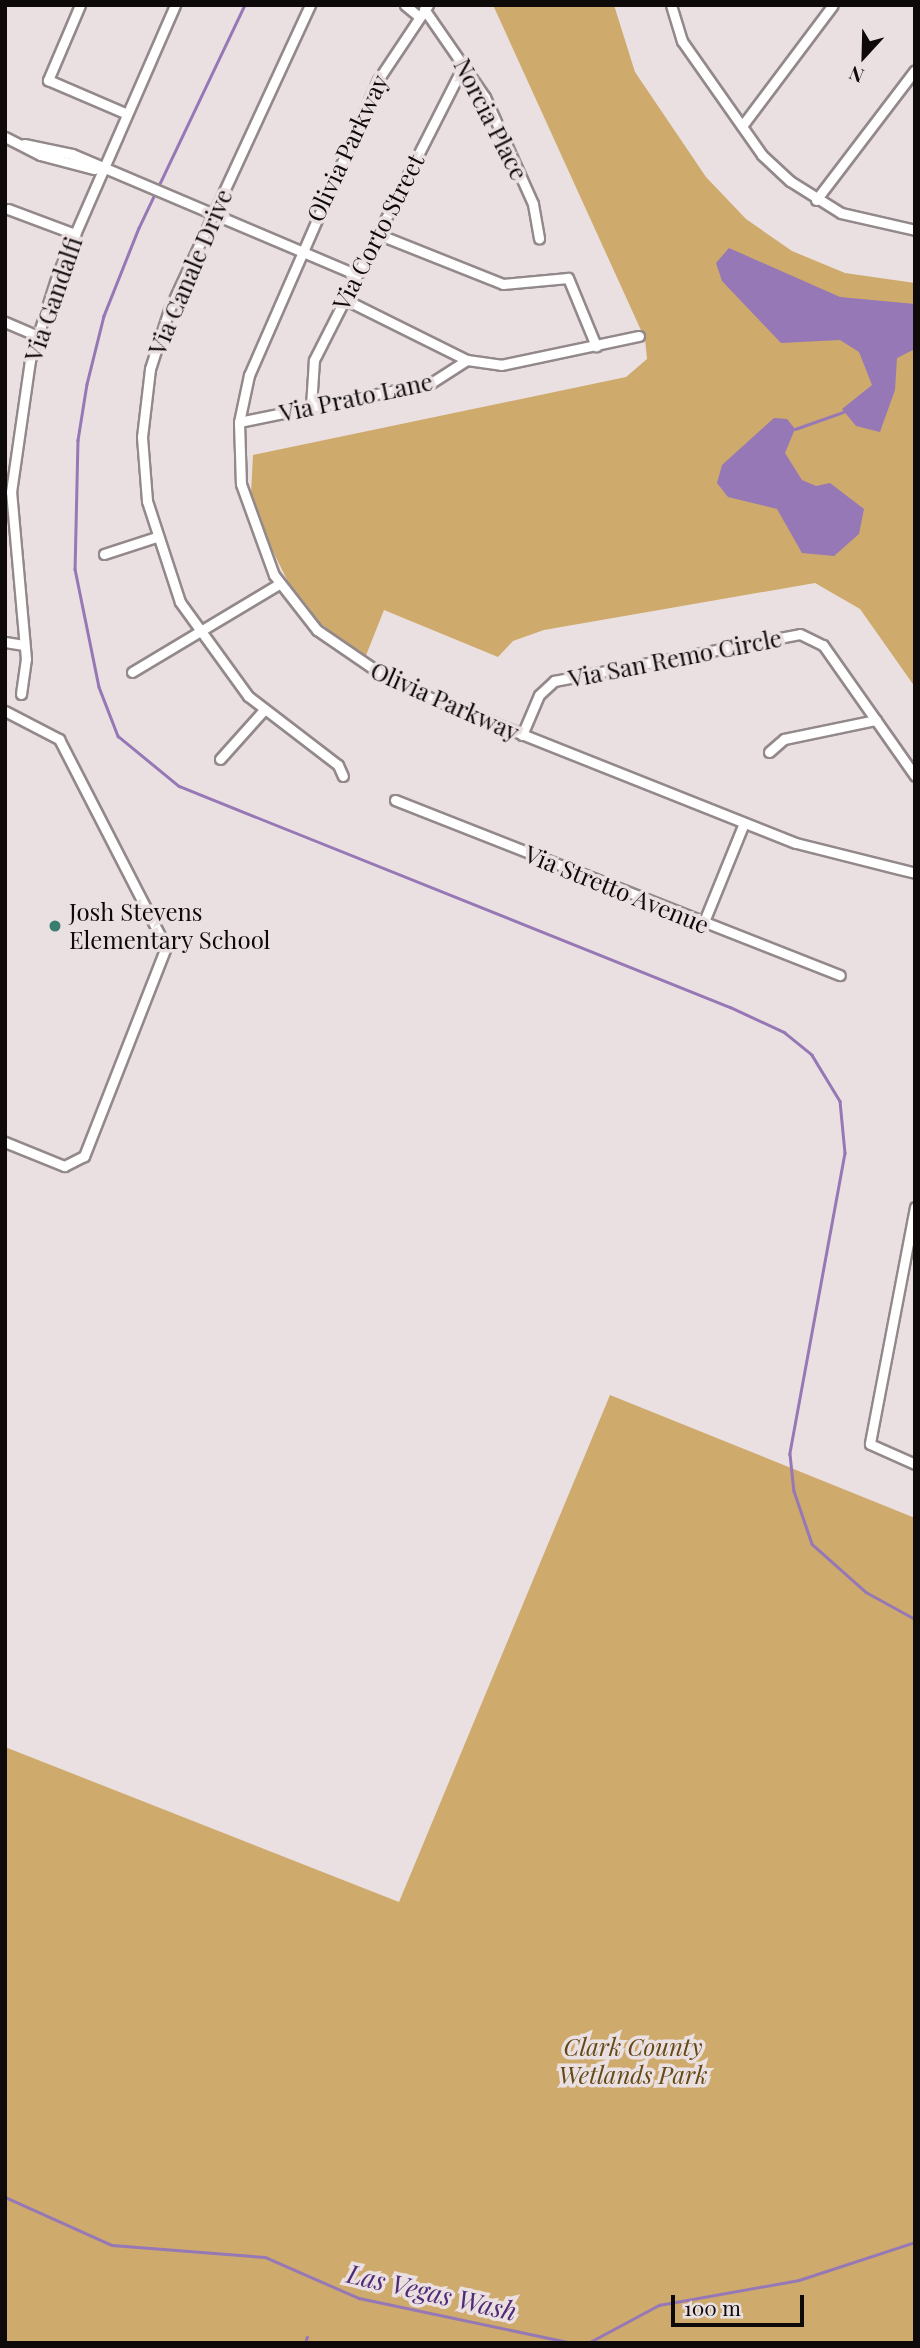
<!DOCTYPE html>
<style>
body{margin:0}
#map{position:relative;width:920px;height:2348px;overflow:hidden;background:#ebe0e1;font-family:"Playfair Display",serif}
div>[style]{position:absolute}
.green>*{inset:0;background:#cfaa6d}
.water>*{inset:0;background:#9578b5}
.stream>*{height:2.5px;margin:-1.25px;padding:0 1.25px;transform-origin:1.25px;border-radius:1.25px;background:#9578b5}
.roads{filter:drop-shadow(2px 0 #93898a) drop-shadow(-2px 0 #93898a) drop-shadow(0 2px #93898a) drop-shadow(0 -2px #93898a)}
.minor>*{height:9px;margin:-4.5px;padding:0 4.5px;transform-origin:4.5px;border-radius:4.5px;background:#fff}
.dots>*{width:19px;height:19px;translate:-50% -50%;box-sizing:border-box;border:4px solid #ebe0e1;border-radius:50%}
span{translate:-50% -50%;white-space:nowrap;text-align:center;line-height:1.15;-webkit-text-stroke:7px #ebe0e1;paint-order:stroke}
.street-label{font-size:24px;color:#0e0a0a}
.poi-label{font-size:24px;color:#0e0a0a}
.left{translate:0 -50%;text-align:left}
.park-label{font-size:24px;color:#654a17;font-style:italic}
.water-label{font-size:26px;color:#522b76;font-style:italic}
.frame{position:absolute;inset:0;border:7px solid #0e0a0a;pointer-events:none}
.north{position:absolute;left:829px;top:21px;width:70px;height:70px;-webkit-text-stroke:5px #ebe0e1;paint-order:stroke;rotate:202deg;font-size:19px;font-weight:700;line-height:28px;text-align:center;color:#0e0a0a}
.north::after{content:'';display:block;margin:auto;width:24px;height:32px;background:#0e0a0a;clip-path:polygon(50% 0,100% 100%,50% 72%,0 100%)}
.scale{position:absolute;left:671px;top:2295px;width:133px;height:32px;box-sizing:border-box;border:4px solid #0e0a0a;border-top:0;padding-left:9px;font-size:21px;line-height:24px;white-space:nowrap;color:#0e0a0a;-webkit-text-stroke:5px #ebe0e1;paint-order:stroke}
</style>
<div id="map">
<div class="green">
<i style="clip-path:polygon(493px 5px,614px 5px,635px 72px,706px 177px,746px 219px,792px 251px,845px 273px,915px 283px,915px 687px,860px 609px,815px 583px,544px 630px,513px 641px,498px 657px,384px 610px,365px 658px,316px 620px,293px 592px,261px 527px,251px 493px,253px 455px,626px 377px,647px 359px,645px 339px)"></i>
<i style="clip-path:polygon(610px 1395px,915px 1518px,915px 2343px,5px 2343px,5px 1747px,399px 1902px)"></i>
</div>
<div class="water">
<i style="clip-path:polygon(729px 248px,840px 297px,915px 304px,915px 349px,897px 358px,895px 390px,880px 432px,856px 426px,842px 409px,872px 385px,859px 352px,840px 340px,781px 343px,722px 281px,716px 263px)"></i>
<i style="clip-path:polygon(774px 418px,787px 419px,795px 429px,785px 453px,802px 480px,816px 486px,830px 483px,864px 509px,859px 534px,834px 556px,802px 553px,777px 509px,728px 497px,717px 483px,722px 465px)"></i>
</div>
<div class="stream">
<i style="left:245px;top:5px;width:247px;rotate:115.4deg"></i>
<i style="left:139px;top:228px;width:95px;rotate:111.7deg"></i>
<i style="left:104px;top:316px;width:70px;rotate:104deg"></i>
<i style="left:87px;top:384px;width:57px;rotate:99.1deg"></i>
<i style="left:78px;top:440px;width:129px;rotate:91.3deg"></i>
<i style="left:75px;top:569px;width:120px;rotate:78.5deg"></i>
<i style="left:99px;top:687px;width:53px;rotate:68.8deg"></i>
<i style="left:118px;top:736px;width:79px;rotate:39.3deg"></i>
<i style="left:179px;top:786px;width:594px;rotate:21.86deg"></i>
<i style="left:730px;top:1007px;width:60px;rotate:24.8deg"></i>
<i style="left:784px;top:1032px;width:36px;rotate:39deg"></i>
<i style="left:812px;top:1055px;width:54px;rotate:58.7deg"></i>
<i style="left:840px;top:1101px;width:52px;rotate:84.5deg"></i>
<i style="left:845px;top:1153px;width:306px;rotate:100.4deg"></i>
<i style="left:790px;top:1454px;width:37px;rotate:84deg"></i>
<i style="left:794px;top:1491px;width:56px;rotate:71.2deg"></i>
<i style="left:812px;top:1544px;width:72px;rotate:41.6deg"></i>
<i style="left:866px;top:1592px;width:56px;rotate:28.9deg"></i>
<i style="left:795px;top:429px;width:51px;rotate:-19.5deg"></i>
<i style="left:5px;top:2197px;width:117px;rotate:24.2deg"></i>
<i style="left:112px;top:2245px;width:153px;rotate:4.5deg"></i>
<i style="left:265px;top:2257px;width:103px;rotate:23.6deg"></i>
<i style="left:359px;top:2298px;width:218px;rotate:11.9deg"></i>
<i style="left:305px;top:2343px;width:6px;rotate:-72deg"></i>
<i style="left:588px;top:2343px;width:81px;rotate:-28.2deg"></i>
<i style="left:659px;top:2305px;width:142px;rotate:-10.1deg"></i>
<i style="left:799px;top:2280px;width:122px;rotate:-18.1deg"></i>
</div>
<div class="roads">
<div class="minor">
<i style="left:80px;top:5px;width:82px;rotate:113.1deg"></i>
<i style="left:48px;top:80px;width:84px;rotate:23.2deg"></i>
<i style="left:310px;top:5px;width:336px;rotate:114.8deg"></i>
<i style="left:169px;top:310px;width:62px;rotate:107.9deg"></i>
<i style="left:150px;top:369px;width:68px;rotate:96.7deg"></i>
<i style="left:142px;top:437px;width:64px;rotate:85.5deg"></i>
<i style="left:147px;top:501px;width:106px;rotate:71.9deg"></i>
<i style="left:180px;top:602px;width:116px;rotate:54.1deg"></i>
<i style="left:248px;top:696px;width:113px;rotate:37.5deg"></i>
<i style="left:338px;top:765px;width:12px;rotate:66deg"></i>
<i style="left:405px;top:5px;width:17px;rotate:40deg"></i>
<i style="left:428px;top:5px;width:90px;rotate:123.7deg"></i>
<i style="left:378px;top:80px;width:322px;rotate:113.6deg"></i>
<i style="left:249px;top:375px;width:48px;rotate:102deg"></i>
<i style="left:239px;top:422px;width:62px;rotate:88.2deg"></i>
<i style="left:241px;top:484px;width:97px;rotate:70.1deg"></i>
<i style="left:274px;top:575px;width:70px;rotate:52deg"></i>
<i style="left:317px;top:630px;width:96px;rotate:34.4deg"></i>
<i style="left:396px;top:684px;width:430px;rotate:21.7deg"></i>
<i style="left:796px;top:843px;width:123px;rotate:14.1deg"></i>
<i style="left:671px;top:5px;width:38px;rotate:73deg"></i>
<i style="left:682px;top:41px;width:139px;rotate:54.9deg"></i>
<i style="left:762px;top:155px;width:38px;rotate:43deg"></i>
<i style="left:790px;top:181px;width:60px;rotate:32.1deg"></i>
<i style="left:841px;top:213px;width:76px;rotate:12.9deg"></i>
<i style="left:424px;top:9px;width:107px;rotate:55.3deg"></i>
<i style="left:485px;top:97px;width:117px;rotate:65.8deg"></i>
<i style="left:533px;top:204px;width:35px;rotate:80deg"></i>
<i style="left:742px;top:126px;width:151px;rotate:-53.1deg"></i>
<i style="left:5px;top:137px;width:39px;rotate:27deg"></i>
<i style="left:40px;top:155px;width:56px;rotate:14.5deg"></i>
<i style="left:24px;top:144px;width:49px;rotate:11.8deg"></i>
<i style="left:72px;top:154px;width:307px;rotate:23deg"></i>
<i style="left:816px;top:200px;width:163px;rotate:-52.7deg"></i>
<i style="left:8px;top:209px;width:72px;rotate:20.5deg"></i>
<i style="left:380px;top:235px;width:132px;rotate:21.7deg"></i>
<i style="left:503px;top:284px;width:65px;rotate:-5.3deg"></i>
<i style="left:568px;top:278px;width:74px;rotate:67.6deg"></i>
<i style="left:344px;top:299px;width:137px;rotate:26.4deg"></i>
<i style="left:5px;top:322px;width:34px;rotate:23deg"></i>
<i style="left:467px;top:360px;width:34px;rotate:8deg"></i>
<i style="left:501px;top:365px;width:141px;rotate:-11.9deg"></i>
<i style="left:311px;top:406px;width:46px;rotate:-86.3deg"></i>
<i style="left:314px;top:360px;width:333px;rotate:-63.1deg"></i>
<i style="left:239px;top:422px;width:196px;rotate:-11.5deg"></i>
<i style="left:431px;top:383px;width:43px;rotate:-32.6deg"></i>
<i style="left:104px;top:554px;width:55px;rotate:-18.1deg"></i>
<i style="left:5px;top:642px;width:19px;rotate:9deg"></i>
<i style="left:132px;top:672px;width:171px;rotate:-30.9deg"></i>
<i style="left:21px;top:694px;width:35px;rotate:-82deg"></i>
<i style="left:26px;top:659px;width:168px;rotate:-95.1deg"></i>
<i style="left:11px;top:492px;width:133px;rotate:-81.8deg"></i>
<i style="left:30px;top:360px;width:91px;rotate:-72.2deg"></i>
<i style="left:58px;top:273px;width:292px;rotate:-66.4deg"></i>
<i style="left:5px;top:711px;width:61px;rotate:27.4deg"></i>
<i style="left:59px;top:739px;width:234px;rotate:62.8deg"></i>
<i style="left:166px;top:947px;width:225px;rotate:111.4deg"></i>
<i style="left:84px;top:1156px;width:22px;rotate:153deg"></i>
<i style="left:64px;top:1166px;width:64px;rotate:-157.9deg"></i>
<i style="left:522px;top:735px;width:43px;rotate:-67deg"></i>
<i style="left:539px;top:695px;width:21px;rotate:-43deg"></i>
<i style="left:554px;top:681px;width:250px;rotate:-10.8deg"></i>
<i style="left:800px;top:634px;width:25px;rotate:26deg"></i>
<i style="left:823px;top:645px;width:160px;rotate:54.9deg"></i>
<i style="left:769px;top:752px;width:20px;rotate:-41deg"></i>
<i style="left:784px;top:739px;width:94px;rotate:-11.7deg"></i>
<i style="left:220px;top:759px;width:64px;rotate:-48.1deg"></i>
<i style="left:395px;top:800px;width:478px;rotate:21.5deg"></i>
<i style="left:703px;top:924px;width:109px;rotate:-67.9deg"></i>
<i style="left:915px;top:1207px;width:241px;rotate:100.8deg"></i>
<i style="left:870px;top:1444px;width:49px;rotate:24deg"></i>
</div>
</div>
<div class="dots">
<i style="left:55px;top:926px;background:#3a7e72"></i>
</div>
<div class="street-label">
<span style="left:491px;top:119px;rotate:63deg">Norcia Place</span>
<span style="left:347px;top:148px;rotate:-65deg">Olivia Parkway</span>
<span style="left:378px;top:232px;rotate:-63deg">Via Corto Street</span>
<span style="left:190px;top:272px;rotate:-67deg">Via Canale Drive</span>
<span style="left:53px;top:299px;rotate:-71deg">Via Gandalfi</span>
<span style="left:356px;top:397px;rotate:-12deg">Via Prato Lane</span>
<span style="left:675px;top:658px;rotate:-11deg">Via San Remo Circle</span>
<span style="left:445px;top:701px;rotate:24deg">Olivia Parkway</span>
<span style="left:617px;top:889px;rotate:22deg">Via Stretto Avenue</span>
</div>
<div class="poi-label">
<span class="left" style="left:69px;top:926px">Josh Stevens<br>Elementary School</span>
</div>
<div class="park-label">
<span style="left:633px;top:2061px">Clark County<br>Wetlands Park</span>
</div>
<div class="water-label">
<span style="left:432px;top:2292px;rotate:13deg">Las Vegas Wash</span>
</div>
<div class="frame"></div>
<div class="north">N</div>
<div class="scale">100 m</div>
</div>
